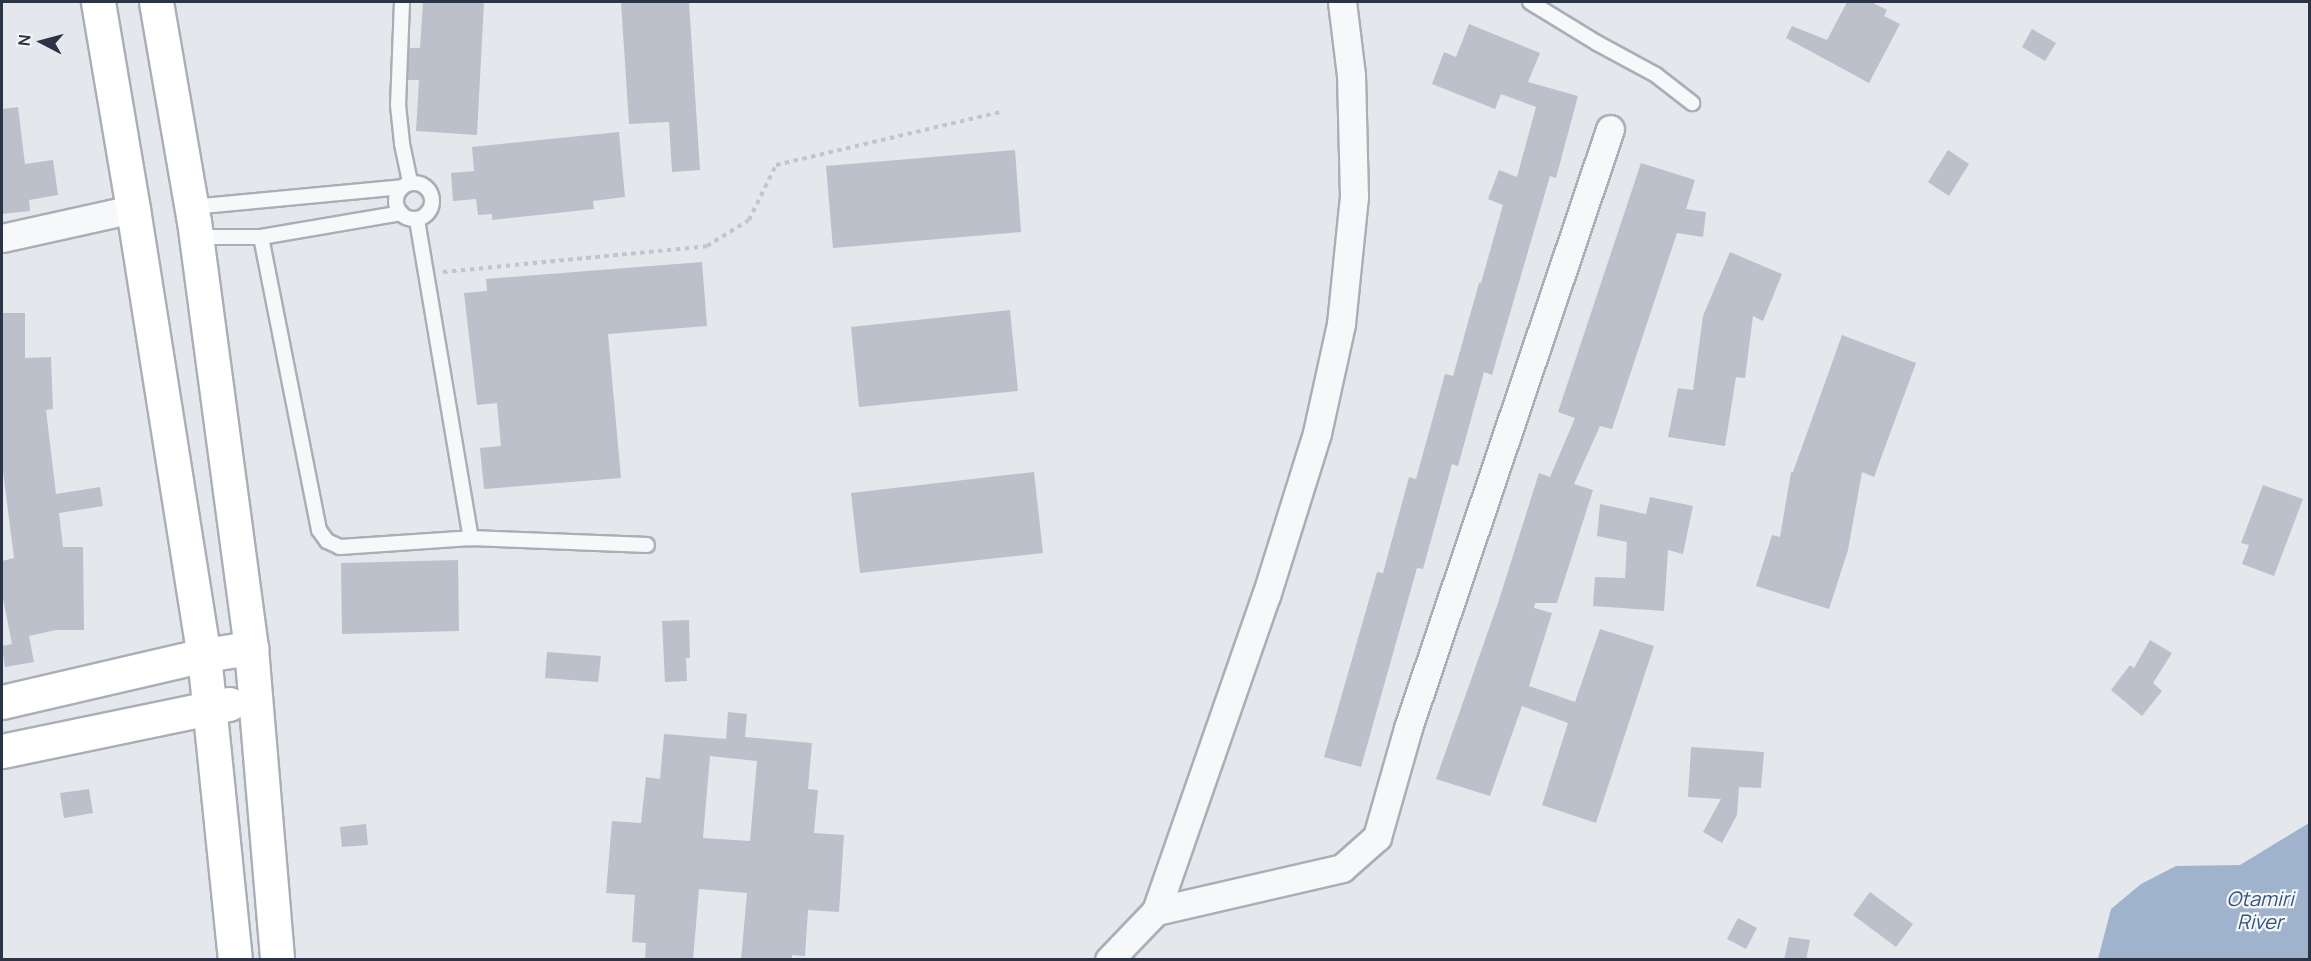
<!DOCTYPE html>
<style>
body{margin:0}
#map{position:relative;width:2311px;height:961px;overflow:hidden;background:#e4e7ec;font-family:Manrope,sans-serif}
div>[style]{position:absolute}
.water>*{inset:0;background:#9fb4cc}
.building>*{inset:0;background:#bbc0ca}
.path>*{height:4px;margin-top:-2px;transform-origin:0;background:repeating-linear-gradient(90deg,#c2c5cb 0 4.5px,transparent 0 9px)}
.roads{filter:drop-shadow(2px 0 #a9aeb7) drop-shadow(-2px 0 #a9aeb7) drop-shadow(0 2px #a9aeb7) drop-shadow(0 -2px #a9aeb7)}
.service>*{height:14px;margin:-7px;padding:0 7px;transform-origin:7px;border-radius:7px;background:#f7f8fa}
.service>.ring{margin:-7px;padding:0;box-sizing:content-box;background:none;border:14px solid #f7f8fa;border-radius:50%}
.minor>*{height:27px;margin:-13.5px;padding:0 13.5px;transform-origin:13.5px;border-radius:13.5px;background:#f7f8fa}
.primary>*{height:33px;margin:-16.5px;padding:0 16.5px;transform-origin:16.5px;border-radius:16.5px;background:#fff}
span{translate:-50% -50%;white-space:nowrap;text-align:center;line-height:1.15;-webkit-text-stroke:4.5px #f4f6f9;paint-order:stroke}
.water-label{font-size:20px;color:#34527a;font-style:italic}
.frame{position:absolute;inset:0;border:3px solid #2b3445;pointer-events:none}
.north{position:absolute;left:12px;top:12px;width:60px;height:60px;-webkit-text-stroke:4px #f4f6f9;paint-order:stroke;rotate:276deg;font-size:16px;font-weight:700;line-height:24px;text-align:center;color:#2b3445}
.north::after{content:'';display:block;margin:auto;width:21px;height:27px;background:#2b3445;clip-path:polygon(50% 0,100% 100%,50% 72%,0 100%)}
</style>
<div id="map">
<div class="water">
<i style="clip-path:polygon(2309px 823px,2309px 959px,2098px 959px,2111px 909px,2141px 884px,2176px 866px,2240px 865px)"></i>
</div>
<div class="building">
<i style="clip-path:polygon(423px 2px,484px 2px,477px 135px,416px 131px,419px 80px,408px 80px,409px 48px,420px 48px)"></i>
<i style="clip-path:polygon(621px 2px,689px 2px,700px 170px,672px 172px,669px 122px,629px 124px)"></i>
<i style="clip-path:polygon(1847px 2px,1871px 2px,1887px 10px,1884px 16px,1900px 24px,1869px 83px,1786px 38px,1792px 26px,1827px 40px)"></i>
<i style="clip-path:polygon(1469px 24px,1540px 53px,1528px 82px,1578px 96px,1556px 178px,1550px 176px,1492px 375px,1484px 372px,1458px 466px,1452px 464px,1423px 569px,1417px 568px,1361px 767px,1324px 757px,1377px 572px,1383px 573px,1409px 477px,1416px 479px,1445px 374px,1453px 376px,1479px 283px,1481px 283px,1503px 205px,1488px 199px,1499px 170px,1517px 177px,1536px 107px,1501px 94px,1495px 109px,1432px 84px,1444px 52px,1456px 57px)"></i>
<i style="clip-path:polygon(2032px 29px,2056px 43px,2045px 61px,2022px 47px)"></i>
<i style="clip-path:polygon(18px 107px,25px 164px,53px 160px,58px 195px,29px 200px,30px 211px,2px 214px,2px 109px)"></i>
<i style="clip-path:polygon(619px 132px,625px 197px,593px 201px,594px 209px,492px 220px,492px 214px,478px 215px,476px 199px,453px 201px,451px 173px,474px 171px,472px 147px)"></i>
<i style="clip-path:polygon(1015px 150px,1021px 232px,833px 248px,826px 166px)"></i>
<i style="clip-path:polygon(1948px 150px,1969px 164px,1949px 196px,1928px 182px)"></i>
<i style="clip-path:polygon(1641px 163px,1695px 180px,1686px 209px,1706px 212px,1703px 237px,1677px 233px,1612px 429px,1600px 426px,1574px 484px,1593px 490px,1557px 603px,1535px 603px,1534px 608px,1552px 613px,1529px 686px,1575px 702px,1600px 629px,1654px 646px,1596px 823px,1542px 805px,1568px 723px,1522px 706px,1490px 796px,1436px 779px,1498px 603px,1539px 473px,1550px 477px,1575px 418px,1558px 412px)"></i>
<i style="clip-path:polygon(1730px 252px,1782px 274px,1763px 321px,1753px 316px,1745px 378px,1736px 377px,1725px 446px,1668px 437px,1678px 388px,1693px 390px,1703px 316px)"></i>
<i style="clip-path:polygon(702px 262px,707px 326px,608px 334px,621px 478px,484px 489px,480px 448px,501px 446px,497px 403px,477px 405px,464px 293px,487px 291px,486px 279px)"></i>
<i style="clip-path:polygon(1010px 310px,1018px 391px,859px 407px,851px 327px)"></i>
<i style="clip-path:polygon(2px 313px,25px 313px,25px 358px,51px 357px,53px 409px,46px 410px,56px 494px,100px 487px,103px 506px,59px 513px,63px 547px,83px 547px,84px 630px,56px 630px,29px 636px,34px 662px,5px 667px,2px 646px,12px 644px,2px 593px,2px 561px,14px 558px,2px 463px)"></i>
<i style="clip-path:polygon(1842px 335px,1916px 363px,1874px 477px,1862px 472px,1848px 550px,1829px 609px,1756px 586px,1772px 535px,1780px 537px,1791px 472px,1793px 472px)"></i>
<i style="clip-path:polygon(1034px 472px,1043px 553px,860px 573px,851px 493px)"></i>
<i style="clip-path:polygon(2263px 485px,2303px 499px,2274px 576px,2242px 564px,2249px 545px,2241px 543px)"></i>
<i style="clip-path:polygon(1650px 497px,1693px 506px,1683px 554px,1668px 550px,1664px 611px,1593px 606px,1595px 577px,1625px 578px,1627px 542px,1597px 536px,1600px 504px,1646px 514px)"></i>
<i style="clip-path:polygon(458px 560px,459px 631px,342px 634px,341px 563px)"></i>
<i style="clip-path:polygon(689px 620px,690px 658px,686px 658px,687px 681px,665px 682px,662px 621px)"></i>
<i style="clip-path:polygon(2150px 640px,2172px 653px,2153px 683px,2162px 691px,2142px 716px,2111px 690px,2130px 665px,2134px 668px)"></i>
<i style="clip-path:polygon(547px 652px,601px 656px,598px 682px,545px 678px)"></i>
<i style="clip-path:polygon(evenodd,728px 712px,747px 714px,745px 737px,812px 743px,808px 789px,818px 790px,814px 833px,844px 835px,839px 912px,808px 910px,805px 956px,792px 955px,792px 960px,741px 960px,747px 893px,699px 889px,693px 960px,645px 960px,646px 943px,632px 942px,635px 895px,606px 893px,612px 821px,641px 823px,646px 777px,660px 779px,664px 734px,726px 739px,728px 712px,710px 756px,757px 761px,750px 841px,703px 838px,710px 756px)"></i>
<i style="clip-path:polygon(1691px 747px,1764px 752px,1761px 788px,1739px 787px,1737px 815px,1722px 843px,1703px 832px,1721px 799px,1688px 797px)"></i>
<i style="clip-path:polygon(89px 789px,93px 813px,64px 818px,60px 793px)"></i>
<i style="clip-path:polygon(366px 824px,368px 845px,342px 847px,340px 827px)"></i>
<i style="clip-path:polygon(1870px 892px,1913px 924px,1896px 947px,1853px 915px)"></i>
<i style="clip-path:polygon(1738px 918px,1757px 928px,1746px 949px,1727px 939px)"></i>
<i style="clip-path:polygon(1789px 937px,1810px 940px,1806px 960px,1784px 960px)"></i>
</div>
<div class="path">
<i style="left:443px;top:272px;width:265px;rotate:-5.6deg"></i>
<i style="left:707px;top:246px;width:49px;rotate:-31.8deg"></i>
<i style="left:749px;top:220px;width:61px;rotate:-63.9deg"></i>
<i style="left:776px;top:165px;width:230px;rotate:-13.3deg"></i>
</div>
<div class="roads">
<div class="service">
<i style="left:402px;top:2px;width:103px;rotate:92.2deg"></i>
<i style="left:398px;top:105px;width:39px;rotate:84deg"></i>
<i style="left:402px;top:144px;width:39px;rotate:78deg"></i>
<i style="left:1530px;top:2px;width:79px;rotate:31.5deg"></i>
<i style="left:1597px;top:43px;width:67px;rotate:28.5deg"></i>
<i style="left:1656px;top:75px;width:46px;rotate:37.9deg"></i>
<i class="ring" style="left:396px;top:183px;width:22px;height:22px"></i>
<i style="left:192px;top:207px;width:211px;rotate:-5.4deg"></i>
<i style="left:417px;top:220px;width:323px;rotate:80.4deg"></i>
<i style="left:471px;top:538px;width:176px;rotate:2.3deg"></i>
<i style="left:197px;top:237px;width:64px"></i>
<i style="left:261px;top:237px;width:142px;rotate:-9.7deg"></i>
<i style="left:261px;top:237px;width:299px;rotate:78.8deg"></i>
<i style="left:319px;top:530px;width:14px;rotate:54deg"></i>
<i style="left:327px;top:541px;width:14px;rotate:25deg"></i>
<i style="left:340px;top:547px;width:131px;rotate:-3.9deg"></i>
</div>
<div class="minor">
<i style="left:2px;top:238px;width:134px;rotate:-12.5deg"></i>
<i style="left:1156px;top:911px;width:191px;rotate:-13deg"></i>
<i style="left:1342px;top:868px;width:47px;rotate:-41.5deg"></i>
<i style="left:1377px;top:837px;width:113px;rotate:-74.1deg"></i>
<i style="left:1408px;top:728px;width:632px;rotate:-71.36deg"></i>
<i style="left:1109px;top:960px;width:68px;rotate:-46.2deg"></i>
<i style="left:1156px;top:911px;width:334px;rotate:-70.8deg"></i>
<i style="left:1266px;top:596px;width:171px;rotate:-72.6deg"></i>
<i style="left:1317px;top:433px;width:112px;rotate:-77.6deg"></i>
<i style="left:1341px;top:324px;width:128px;rotate:-84.2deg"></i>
<i style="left:1354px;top:197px;width:122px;rotate:-91.4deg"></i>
<i style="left:1351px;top:75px;width:74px;rotate:-97deg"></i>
</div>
<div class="primary">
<i style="left:98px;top:2px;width:210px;rotate:80.4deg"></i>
<i style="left:133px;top:209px;width:452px;rotate:81deg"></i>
<i style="left:204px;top:655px;width:307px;rotate:84.2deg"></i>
<i style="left:156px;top:2px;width:222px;rotate:80.2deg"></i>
<i style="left:194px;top:221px;width:431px;rotate:82.4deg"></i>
<i style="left:251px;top:648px;width:313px;rotate:85.2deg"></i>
<i style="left:2px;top:702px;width:207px;rotate:-13.1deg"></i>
<i style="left:204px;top:655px;width:48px;rotate:-8.5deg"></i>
<i style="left:2px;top:751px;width:232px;rotate:-11.7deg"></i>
</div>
</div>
<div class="water-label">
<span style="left:2260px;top:910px">Otamiri<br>River</span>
</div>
<div class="frame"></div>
<div class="north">N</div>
</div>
